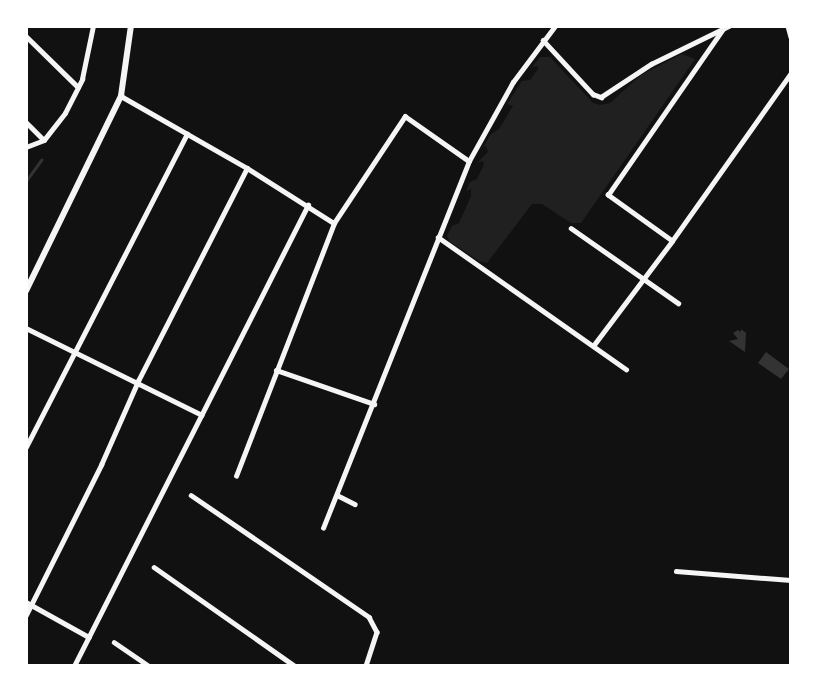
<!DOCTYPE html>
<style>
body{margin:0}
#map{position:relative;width:817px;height:692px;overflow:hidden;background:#111;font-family:Raleway,sans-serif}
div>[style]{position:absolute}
.green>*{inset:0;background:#202020}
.water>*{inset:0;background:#333}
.stream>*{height:2.5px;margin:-1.25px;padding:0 1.25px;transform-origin:1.25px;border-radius:1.25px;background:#333}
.minor>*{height:4.5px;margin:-2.25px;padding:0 2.25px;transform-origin:2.25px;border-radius:2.25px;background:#f5f5f5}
.tertiary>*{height:5.5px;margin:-2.75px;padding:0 2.75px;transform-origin:2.75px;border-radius:2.75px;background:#f5f5f5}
span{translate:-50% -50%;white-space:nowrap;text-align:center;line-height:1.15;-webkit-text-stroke:5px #fff;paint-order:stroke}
.frame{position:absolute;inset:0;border:28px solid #fff;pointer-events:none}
</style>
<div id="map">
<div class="green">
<i style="clip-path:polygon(682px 54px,695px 59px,581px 223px,571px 223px,542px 204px,532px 204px,487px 263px,479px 261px,449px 241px,447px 236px,452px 226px,459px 223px,471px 196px,471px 189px,466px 191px,470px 182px,477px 179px,484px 164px,483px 161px,477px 163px,488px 152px,486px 146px,483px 148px,490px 135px,499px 129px,513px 106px,507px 104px,522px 81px,530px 80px,538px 69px,537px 66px,532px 67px,540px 57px,550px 57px,593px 103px,600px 105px,610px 103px,641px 75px)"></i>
</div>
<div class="water">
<i style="clip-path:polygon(741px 329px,746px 333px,745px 352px,729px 341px,738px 339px,733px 333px,738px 330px,741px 332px)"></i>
<i style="clip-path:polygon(766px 352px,789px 369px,781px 379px,758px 363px)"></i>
</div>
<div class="stream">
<i style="left:26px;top:181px;width:26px;rotate:-54deg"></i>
</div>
<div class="minor">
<i style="left:788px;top:26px;width:11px;rotate:75deg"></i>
<i style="left:26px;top:36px;width:73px;rotate:44.4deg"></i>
<i style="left:543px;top:40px;width:74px;rotate:47.2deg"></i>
<i style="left:593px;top:94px;width:9px;rotate:21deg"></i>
<i style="left:601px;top:97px;width:60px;rotate:-33.4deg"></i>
<i style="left:651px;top:64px;width:87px;rotate:-26deg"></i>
<i style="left:121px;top:96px;width:145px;rotate:29.7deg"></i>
<i style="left:247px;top:168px;width:103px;rotate:32.3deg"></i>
<i style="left:26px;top:122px;width:25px;rotate:45deg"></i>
<i style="left:26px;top:147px;width:19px;rotate:-21deg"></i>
<i style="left:44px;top:140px;width:34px;rotate:-52deg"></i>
<i style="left:65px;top:113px;width:38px;rotate:-63deg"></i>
<i style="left:82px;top:79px;width:54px;rotate:-78.3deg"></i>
<i style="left:571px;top:228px;width:131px;rotate:35deg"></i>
<i style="left:438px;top:237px;width:230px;rotate:35.1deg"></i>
<i style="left:672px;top:241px;width:79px;rotate:-144.3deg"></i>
<i style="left:608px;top:195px;width:202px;rotate:-55.3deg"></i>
<i style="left:26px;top:328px;width:196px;rotate:26.3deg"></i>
<i style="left:593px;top:346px;width:131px;rotate:-53deg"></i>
<i style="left:672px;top:241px;width:206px;rotate:-54.7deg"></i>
<i style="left:276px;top:370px;width:104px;rotate:19.1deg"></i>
<i style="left:26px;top:447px;width:352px;rotate:-62.8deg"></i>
<i style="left:236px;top:476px;width:271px;rotate:-68.8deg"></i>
<i style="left:334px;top:223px;width:128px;rotate:-56.4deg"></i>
<i style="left:405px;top:116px;width:78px;rotate:35.1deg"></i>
<i style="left:191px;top:495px;width:216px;rotate:34.4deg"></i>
<i style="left:369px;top:617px;width:17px;rotate:62deg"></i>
<i style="left:377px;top:632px;width:36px;rotate:108deg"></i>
<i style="left:337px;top:495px;width:20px;rotate:27deg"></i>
<i style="left:323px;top:528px;width:395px;rotate:-68.3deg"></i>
<i style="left:469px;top:161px;width:90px;rotate:-60.9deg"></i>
<i style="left:513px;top:82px;width:70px;rotate:-53.1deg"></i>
<i style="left:154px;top:567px;width:172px;rotate:35.1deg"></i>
<i style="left:676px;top:571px;width:115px;rotate:4.5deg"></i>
<i style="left:26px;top:602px;width:72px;rotate:29.1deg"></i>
<i style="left:26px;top:615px;width:168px;rotate:-63.4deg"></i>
<i style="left:101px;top:465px;width:92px;rotate:-66.2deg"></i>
<i style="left:138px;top:381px;width:239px;rotate:-62.9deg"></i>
<i style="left:114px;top:642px;width:42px;rotate:34.4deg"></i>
<i style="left:74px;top:666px;width:517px;rotate:-63.09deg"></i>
</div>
<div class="tertiary">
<i style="left:26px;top:291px;width:217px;rotate:-64deg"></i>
<i style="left:121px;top:96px;width:71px;rotate:-81.9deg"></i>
</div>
<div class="frame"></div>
</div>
